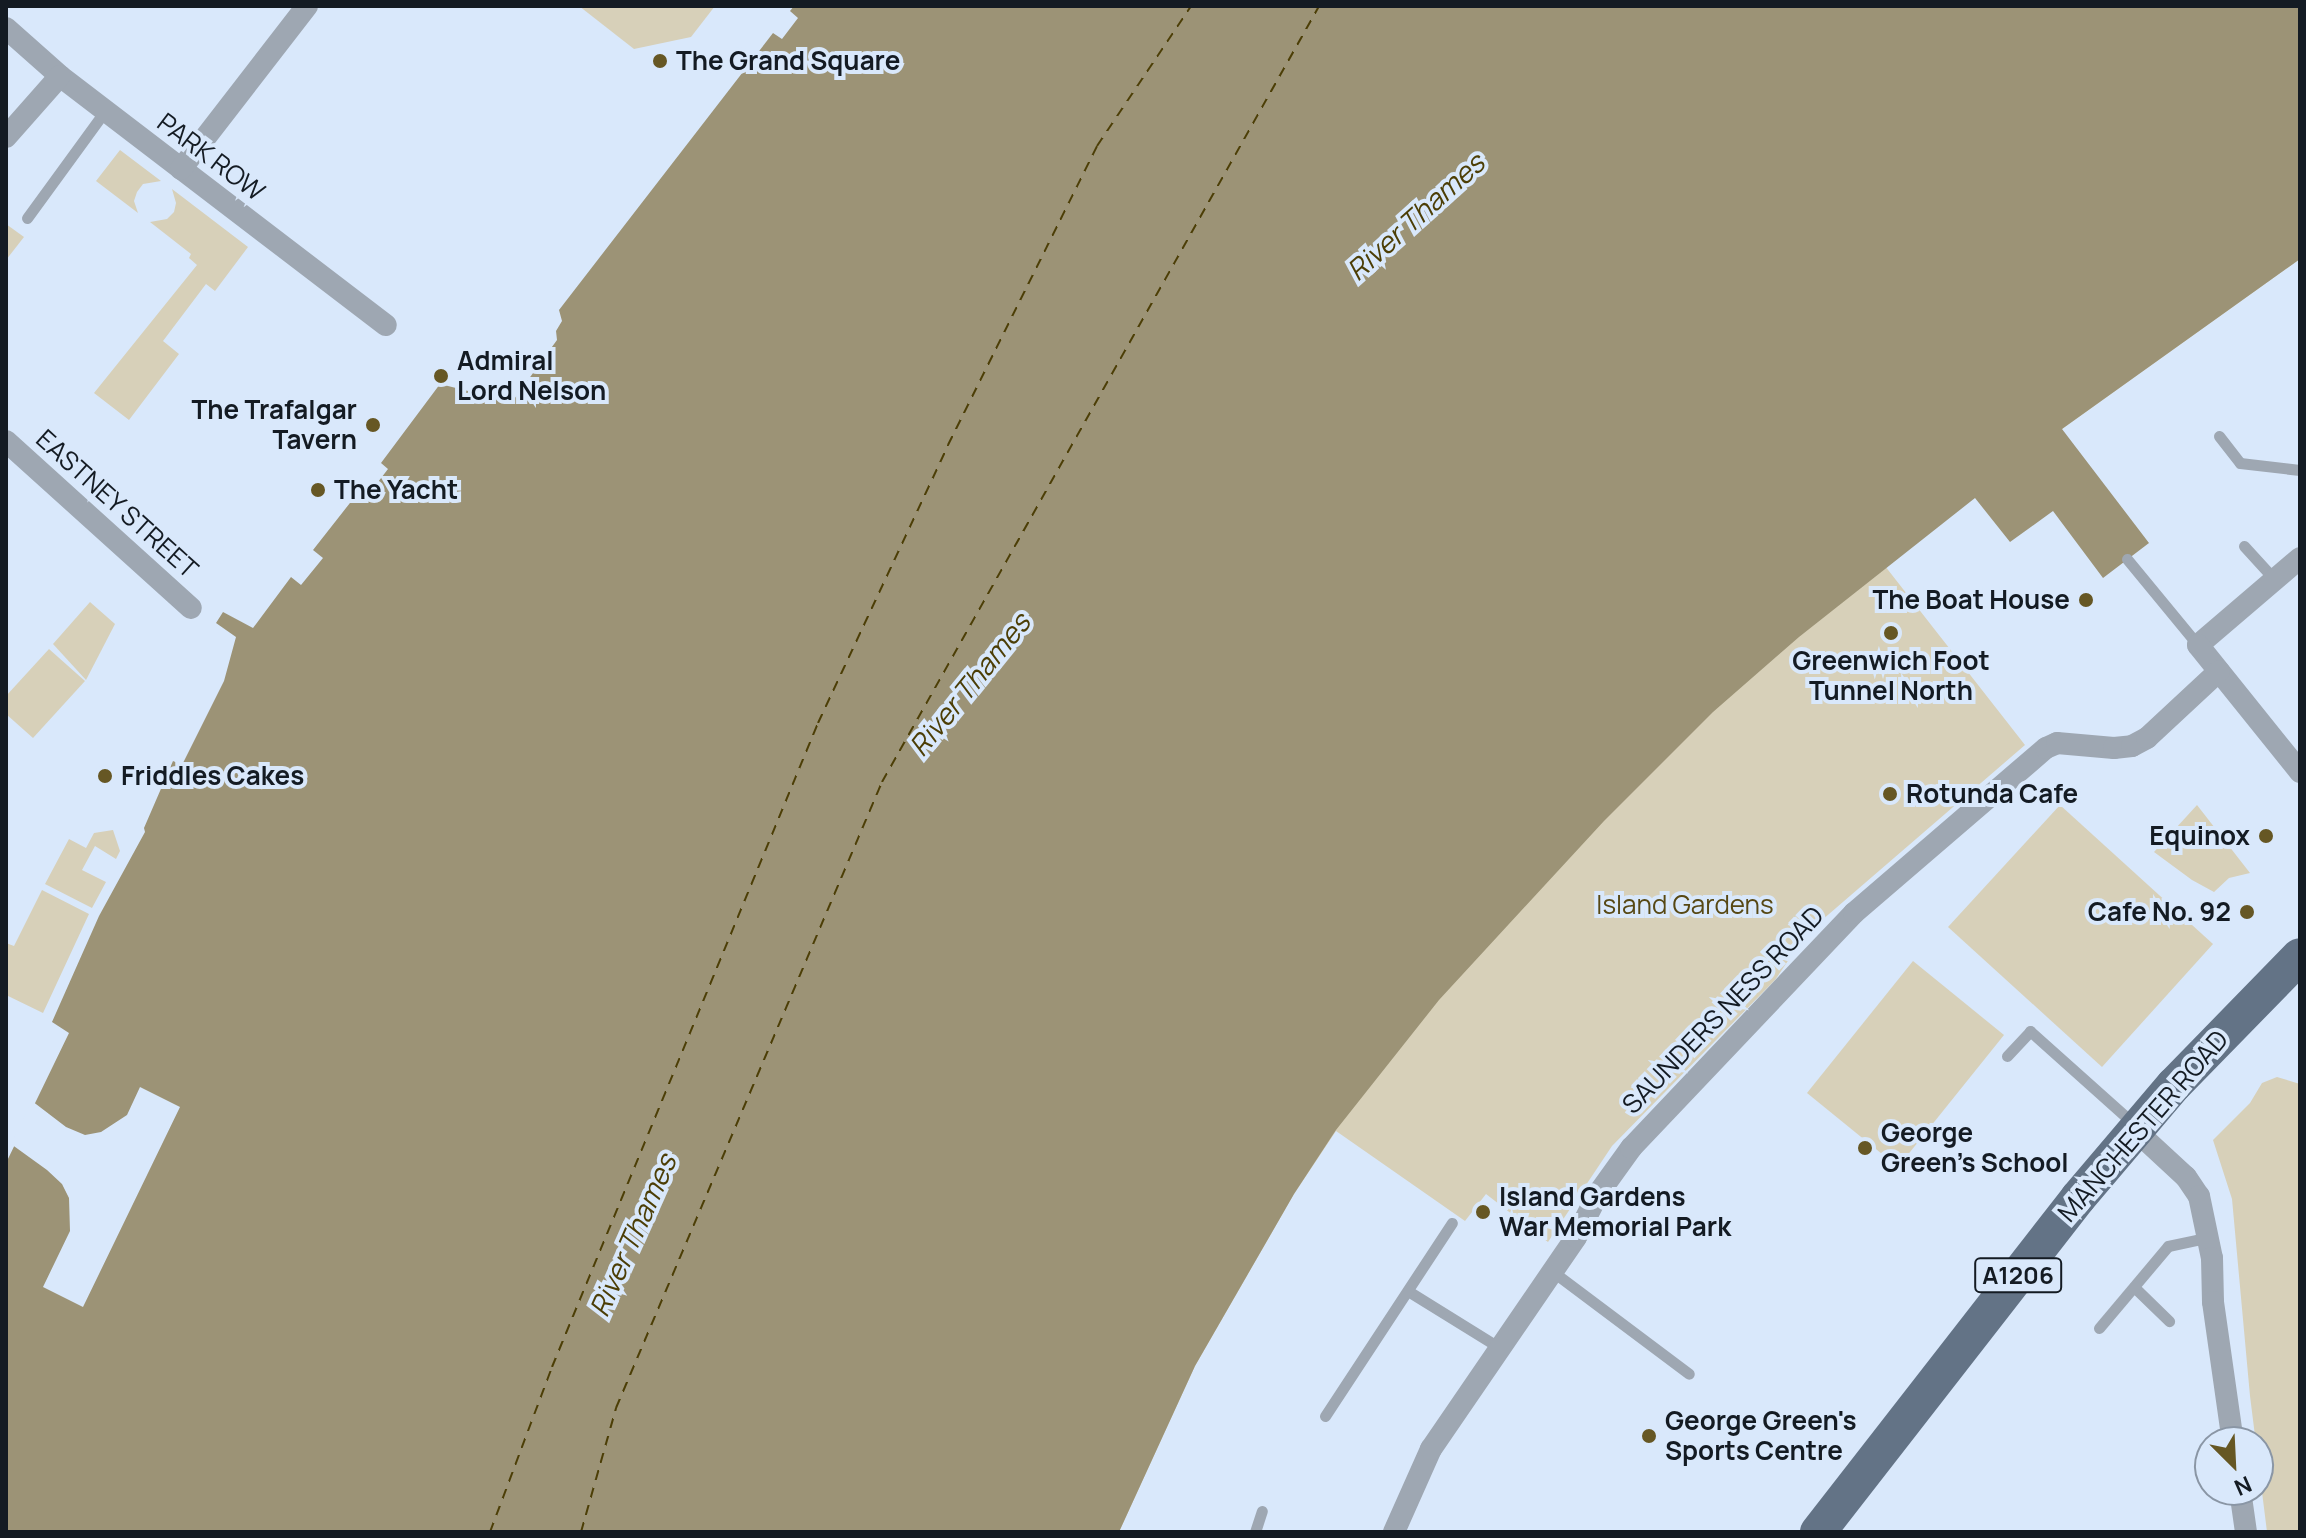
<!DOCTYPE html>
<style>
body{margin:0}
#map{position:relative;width:2306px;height:1538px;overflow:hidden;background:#d9e8fb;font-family:Manrope,sans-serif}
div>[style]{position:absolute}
.green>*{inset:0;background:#d7d0b9}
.water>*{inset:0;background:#9c9376}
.pier>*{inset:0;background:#d9e8fb}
.ferry>*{height:2px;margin-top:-1px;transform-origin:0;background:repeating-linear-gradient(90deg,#4c3e06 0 10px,transparent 0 18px)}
.lane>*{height:11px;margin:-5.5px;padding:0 5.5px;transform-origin:5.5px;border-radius:5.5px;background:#9ea7b2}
.street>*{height:22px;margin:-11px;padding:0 11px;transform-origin:11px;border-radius:11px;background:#9ea7b2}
.primary>*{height:36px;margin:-18px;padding:0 18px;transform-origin:18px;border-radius:18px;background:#637386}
.dots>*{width:22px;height:22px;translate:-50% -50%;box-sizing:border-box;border:4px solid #d9e8fb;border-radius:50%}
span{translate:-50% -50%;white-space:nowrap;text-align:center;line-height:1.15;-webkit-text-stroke:8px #d9e8fb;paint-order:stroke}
.shield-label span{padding:2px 6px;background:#d9e8fb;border:2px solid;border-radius:6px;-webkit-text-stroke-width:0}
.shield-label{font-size:24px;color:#141b23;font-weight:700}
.poi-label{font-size:26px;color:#141b23;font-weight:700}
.left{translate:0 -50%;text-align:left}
.right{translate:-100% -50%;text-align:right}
.street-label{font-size:26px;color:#141b23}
.park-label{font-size:26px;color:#574814}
.water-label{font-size:28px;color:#4c3e06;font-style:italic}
.frame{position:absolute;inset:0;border:8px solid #141b23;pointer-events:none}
.north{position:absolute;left:2194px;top:1426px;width:80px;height:80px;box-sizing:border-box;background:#d9e8fb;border:2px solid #8a96a5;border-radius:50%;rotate:156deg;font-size:22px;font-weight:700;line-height:32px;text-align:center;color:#141b23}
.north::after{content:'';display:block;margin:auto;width:28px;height:36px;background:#665724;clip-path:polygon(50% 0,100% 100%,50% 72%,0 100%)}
</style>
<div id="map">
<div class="green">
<i style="clip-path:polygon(579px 6px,715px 6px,691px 37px,634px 49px)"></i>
<i style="clip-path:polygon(120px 150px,161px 181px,143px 184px,137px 192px,134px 201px,138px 213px,96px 181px)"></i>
<i style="clip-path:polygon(172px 189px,248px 247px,215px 291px,206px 284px,163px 341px,179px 354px,129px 420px,94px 393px,197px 265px,189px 258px,191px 254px,150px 222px,167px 219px,174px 212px,176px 203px)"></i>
<i style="clip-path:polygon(6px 224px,24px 237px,6px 260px)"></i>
<i style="clip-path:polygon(2300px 259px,2062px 429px,1885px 566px,2025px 745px,1807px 933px,1775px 980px,1612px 1146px,1548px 1242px,1486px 1194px,1465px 1221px,1336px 1131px,1294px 1194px,1195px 1366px,1119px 1532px,999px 1532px,1653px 636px)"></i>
<i style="clip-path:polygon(90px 602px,115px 624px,86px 680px,53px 644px)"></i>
<i style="clip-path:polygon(49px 649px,85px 681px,33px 738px,6px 714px,6px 696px)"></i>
<i style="clip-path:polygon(2060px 805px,2213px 944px,2102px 1067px,1948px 927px)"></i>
<i style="clip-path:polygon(2197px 805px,2250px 873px,2229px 878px,2214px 892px,2192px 880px,2154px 852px)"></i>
<i style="clip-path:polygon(113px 830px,120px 851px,116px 859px,95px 846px,82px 870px,106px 882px,92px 908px,45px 884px,69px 839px,86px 848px,94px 833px)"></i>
<i style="clip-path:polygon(42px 890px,89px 914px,43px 1013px,6px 995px,6px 943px,14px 946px)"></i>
<i style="clip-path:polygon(1913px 961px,2004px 1035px,1898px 1167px,1807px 1093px)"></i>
<i style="clip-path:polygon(2277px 1077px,2300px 1084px,2300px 1532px,2267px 1532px,2250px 1396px,2232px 1199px,2213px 1140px,2250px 1103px,2262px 1083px)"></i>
</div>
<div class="water">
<i style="clip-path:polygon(794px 6px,2300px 6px,2300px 259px,2062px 429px,2149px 543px,2103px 578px,2053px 511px,2010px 542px,1975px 498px,1799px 637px,1713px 712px,1604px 821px,1439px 1000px,1336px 1130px,1294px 1194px,1195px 1366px,1119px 1532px,6px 1532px,6px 1163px,69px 1033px,52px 1022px,99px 916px,145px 832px,144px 828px,173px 761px,182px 765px,224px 681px,236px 637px,216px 623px,223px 612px,253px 628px,291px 577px,301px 585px,323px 558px,313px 550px,357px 494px,365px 499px,388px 469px,381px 463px,440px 384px,512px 402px,557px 340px,556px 331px,562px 321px,559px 310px,773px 33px,782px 39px,798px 18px,790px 11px)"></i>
</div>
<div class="pier">
<i style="clip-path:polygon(140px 1087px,180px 1107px,83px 1307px,43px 1287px,70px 1231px,69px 1198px,62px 1184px,47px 1170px,11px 1144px,32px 1101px,66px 1127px,85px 1135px,101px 1132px,127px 1115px)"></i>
</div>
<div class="ferry">
<i style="left:490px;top:1532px;width:176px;rotate:-69.4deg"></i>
<i style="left:552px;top:1367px;width:697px;rotate:-67.56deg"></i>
<i style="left:818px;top:723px;width:307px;rotate:-64.9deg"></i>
<i style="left:948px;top:445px;width:334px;rotate:-63.5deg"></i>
<i style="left:1097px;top:146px;width:169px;rotate:-56.1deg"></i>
<i style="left:581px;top:1532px;width:129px;rotate:-74.2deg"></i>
<i style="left:616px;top:1408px;width:680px;rotate:-66.98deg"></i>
<i style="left:882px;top:782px;width:891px;rotate:-60.61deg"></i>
</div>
<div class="lane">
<i style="left:27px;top:218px;width:132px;rotate:-53.9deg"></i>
<i style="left:2219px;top:436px;width:34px;rotate:52deg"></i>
<i style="left:2240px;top:463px;width:60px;rotate:6.7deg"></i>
<i style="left:2244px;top:546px;width:46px;rotate:47.6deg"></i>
<i style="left:2127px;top:559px;width:112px;rotate:50.5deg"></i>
<i style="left:2007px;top:1056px;width:34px;rotate:-47deg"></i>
<i style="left:2030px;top:1031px;width:140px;rotate:41.8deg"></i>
<i style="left:1552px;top:1271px;width:171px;rotate:36.9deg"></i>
<i style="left:2134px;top:1287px;width:49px;rotate:44.2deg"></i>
<i style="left:1408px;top:1291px;width:108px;rotate:31.8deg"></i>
<i style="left:2099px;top:1328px;width:107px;rotate:-49.9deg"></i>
<i style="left:2168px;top:1246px;width:39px;rotate:-12deg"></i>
<i style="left:1325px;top:1416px;width:231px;rotate:-56.7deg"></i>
<i style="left:1255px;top:1532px;width:22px;rotate:-72deg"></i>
</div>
<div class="street">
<i style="left:6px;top:28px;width:72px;rotate:41.6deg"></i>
<i style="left:60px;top:76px;width:410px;rotate:37.4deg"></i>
<i style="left:6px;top:137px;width:81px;rotate:-48.5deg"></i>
<i style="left:181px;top:169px;width:206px;rotate:-52.3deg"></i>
<i style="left:6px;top:441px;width:249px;rotate:42.1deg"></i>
<i style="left:2300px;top:558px;width:134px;rotate:139.5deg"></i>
<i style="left:2198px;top:645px;width:163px;rotate:51.2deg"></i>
<i style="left:2135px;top:1130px;width:69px;rotate:42.7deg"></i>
<i style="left:2186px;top:1177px;width:23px;rotate:56deg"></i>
<i style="left:2199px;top:1196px;width:63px;rotate:78.2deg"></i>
<i style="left:2212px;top:1258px;width:44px;rotate:88.7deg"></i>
<i style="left:2213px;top:1302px;width:141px;rotate:81.9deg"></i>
<i style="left:2240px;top:1490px;width:42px;rotate:81.9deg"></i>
<i style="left:1394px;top:1532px;width:91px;rotate:-66deg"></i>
<i style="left:1431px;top:1449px;width:257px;rotate:-55.6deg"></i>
<i style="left:1576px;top:1237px;width:48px;rotate:-62.9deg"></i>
<i style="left:1598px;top:1194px;width:57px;rotate:-54.3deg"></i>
<i style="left:1631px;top:1148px;width:324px;rotate:-46.5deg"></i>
<i style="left:1854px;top:913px;width:253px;rotate:-40.7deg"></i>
<i style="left:2046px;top:748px;width:12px;rotate:-24deg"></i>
<i style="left:2057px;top:743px;width:57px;rotate:5deg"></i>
<i style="left:2114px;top:748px;width:18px;rotate:-6deg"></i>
<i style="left:2132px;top:746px;width:17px;rotate:-28deg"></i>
<i style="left:2147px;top:738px;width:98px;rotate:-42.9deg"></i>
</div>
<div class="primary">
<i style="left:1818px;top:1532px;width:423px;rotate:-52.1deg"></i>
<i style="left:2078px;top:1198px;width:148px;rotate:-49.7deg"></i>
<i style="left:2174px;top:1085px;width:180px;rotate:-45.7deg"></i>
</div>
<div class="dots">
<i style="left:660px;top:61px;background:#665724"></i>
<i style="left:441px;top:376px;background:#665724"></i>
<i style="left:373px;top:425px;background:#665724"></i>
<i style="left:318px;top:490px;background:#665724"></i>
<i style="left:2086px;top:600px;background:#665724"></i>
<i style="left:1891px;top:633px;background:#665724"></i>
<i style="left:105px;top:776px;background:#665724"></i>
<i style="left:1890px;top:794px;background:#665724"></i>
<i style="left:2266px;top:836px;background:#665724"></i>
<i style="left:2247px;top:912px;background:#665724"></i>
<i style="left:1865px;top:1148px;background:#665724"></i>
<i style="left:1483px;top:1212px;background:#665724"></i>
<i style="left:1649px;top:1436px;background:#665724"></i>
</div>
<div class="shield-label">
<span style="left:2018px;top:1275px">A1206</span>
</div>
<div class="poi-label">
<span class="left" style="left:676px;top:61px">The Grand Square</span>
<span class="left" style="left:457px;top:376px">Admiral<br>Lord Nelson</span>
<span class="right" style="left:357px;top:425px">The Trafalgar<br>Tavern</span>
<span class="left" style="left:334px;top:490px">The Yacht</span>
<span class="right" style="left:2070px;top:600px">The Boat House</span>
<span style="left:1891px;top:676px">Greenwich Foot<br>Tunnel North</span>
<span class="left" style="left:121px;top:776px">Friddles Cakes</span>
<span class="left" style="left:1906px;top:794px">Rotunda Cafe</span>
<span class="right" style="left:2250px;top:836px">Equinox</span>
<span class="right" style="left:2231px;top:912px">Cafe No. 92</span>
<span class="left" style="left:1881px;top:1148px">George<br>Green's School</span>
<span class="left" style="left:1499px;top:1212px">Island Gardens<br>War Memorial Park</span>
<span class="left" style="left:1665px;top:1436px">George Green's<br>Sports Centre</span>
</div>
<div class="street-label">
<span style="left:211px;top:157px;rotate:37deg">PARK ROW</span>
<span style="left:117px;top:504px;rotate:42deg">EASTNEY STREET</span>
<span style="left:1723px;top:1010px;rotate:-46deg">SAUNDERS NESS ROAD</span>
<span style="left:2143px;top:1126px;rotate:-49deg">MANCHESTER ROAD</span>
</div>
<div class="park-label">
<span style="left:1685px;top:905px">Island Gardens</span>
</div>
<div class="water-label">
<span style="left:1415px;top:216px;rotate:-42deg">River Thames</span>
<span style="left:969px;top:684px;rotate:-51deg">River Thames</span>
<span style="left:632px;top:1235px;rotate:-66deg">River Thames</span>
</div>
<div class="frame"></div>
<div class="north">N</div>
</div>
